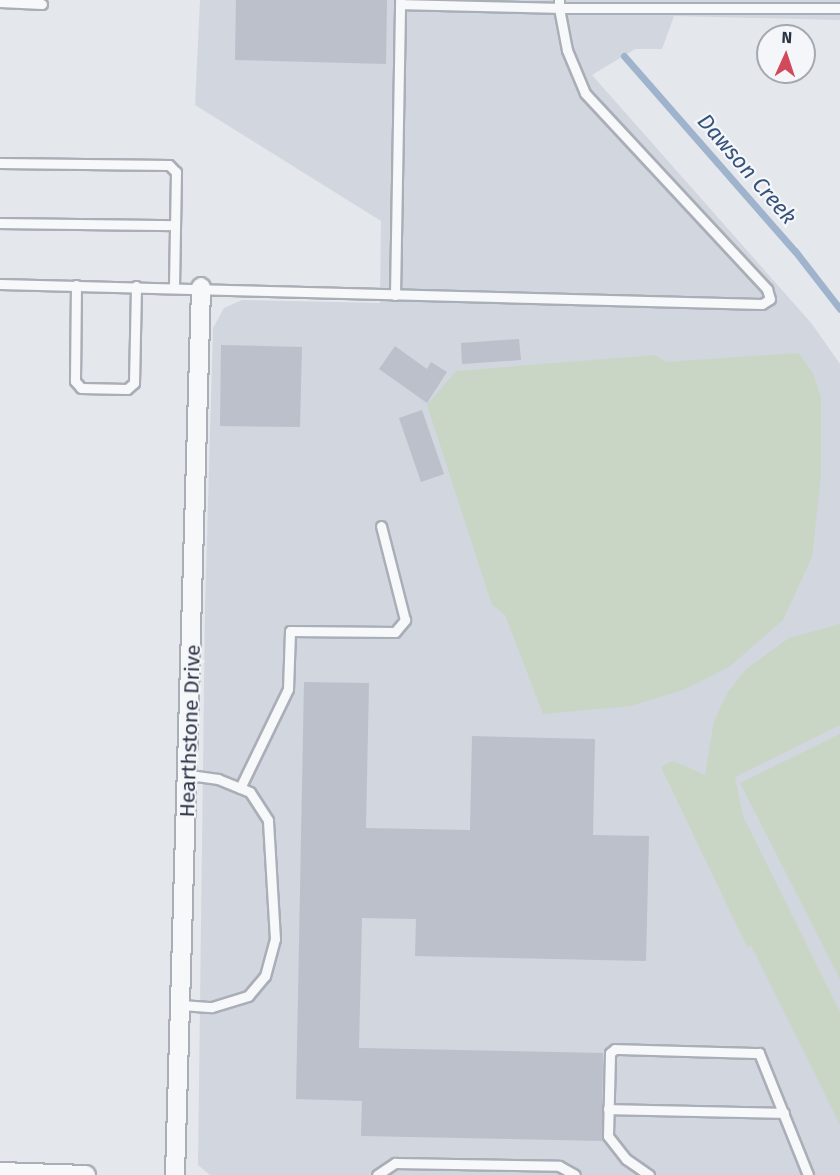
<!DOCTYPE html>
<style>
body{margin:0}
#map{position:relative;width:840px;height:1175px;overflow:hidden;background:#e4e7ec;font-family:"Fira Sans",sans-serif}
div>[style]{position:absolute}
.built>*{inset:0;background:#d2d6de}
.green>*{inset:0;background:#c9d6c5}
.stream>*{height:7px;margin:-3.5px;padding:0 3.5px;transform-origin:3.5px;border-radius:3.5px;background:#9fb4cc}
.building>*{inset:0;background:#bbc0ca}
.roads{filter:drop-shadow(2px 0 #a9aeb7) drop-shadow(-2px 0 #a9aeb7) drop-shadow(0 2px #a9aeb7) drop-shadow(0 -2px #a9aeb7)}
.service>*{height:9px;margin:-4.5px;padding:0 4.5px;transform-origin:4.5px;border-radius:4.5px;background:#f7f8fa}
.minor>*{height:18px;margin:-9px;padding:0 9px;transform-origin:9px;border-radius:9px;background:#f7f8fa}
span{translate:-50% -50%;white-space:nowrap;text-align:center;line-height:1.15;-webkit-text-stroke:4.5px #f4f6f9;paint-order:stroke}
.street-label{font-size:21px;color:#2b3445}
.water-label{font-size:22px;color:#34527a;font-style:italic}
.north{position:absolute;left:756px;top:24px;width:60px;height:60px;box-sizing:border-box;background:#f4f6f9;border:2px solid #a4a8b1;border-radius:50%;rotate:3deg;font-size:16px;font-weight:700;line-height:24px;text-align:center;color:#2b3445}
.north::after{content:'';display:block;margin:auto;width:21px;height:27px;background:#d1495b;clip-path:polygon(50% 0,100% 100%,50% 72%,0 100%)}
</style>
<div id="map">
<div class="built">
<i style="clip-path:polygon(200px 0,840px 0,840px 20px,674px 16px,662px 49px,635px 49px,592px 75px,812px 324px,840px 364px,840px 1175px,210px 1175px,198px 1165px,205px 608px,213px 328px,224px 308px,242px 300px,380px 303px,381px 221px,195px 105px)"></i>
</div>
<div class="green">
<i style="clip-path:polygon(799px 353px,813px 374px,821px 397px,821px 477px,812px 557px,783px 620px,729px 667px,683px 690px,631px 706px,543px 714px,505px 615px,492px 605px,427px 405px,456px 371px,655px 355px,666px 362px)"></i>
<i style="clip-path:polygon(840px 624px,840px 725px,735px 777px,743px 816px,840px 1012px,840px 1125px,751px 945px,747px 947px,661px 767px,673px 761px,705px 775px,714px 721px,728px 692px,746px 669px,789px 638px)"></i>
<i style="clip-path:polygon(840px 734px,840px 979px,740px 783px)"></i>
</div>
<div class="stream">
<i style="left:624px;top:56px;width:259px;rotate:48.8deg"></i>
<i style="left:795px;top:251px;width:73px;rotate:52.2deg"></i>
</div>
<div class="building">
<i style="clip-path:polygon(236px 0,387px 0,386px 64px,235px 60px)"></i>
<i style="clip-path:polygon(519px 339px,521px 360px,462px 364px,461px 343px)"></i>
<i style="clip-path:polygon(221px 345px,302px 347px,300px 427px,220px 426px)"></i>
<i style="clip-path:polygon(395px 346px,427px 369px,431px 362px,447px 372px,427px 403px,379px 369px)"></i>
<i style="clip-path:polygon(422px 410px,444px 474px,421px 482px,399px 418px)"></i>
<i style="clip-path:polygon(304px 682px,369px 683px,366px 828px,470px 830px,472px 736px,595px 739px,593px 835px,649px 836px,646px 961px,415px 956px,416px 919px,362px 918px,359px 1048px,603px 1053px,602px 1141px,361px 1136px,362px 1101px,296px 1099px)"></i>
</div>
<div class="roads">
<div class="service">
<i style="left:559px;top:0;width:8px;rotate:90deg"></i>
<i style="left:559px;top:8px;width:281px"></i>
<i style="left:0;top:2px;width:42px;rotate:2.7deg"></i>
<i style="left:0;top:163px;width:169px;rotate:0.7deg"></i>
<i style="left:169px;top:165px;width:10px;rotate:45deg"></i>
<i style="left:176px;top:172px;width:114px;rotate:91deg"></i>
<i style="left:0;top:223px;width:175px;rotate:0.7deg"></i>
<i style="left:0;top:284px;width:762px;rotate:1.5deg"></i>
<i style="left:762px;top:304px;width:9px;rotate:-32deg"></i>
<i style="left:770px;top:299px;width:10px;rotate:-107deg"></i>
<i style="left:767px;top:289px;width:267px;rotate:-132.9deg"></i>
<i style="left:585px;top:93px;width:47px;rotate:-112.7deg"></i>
<i style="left:567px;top:50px;width:43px;rotate:-100.8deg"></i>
<i style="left:559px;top:8px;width:159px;rotate:-178.6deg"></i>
<i style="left:76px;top:285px;width:96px;rotate:90.6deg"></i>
<i style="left:75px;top:381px;width:9px;rotate:49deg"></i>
<i style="left:81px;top:388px;width:46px;rotate:1.2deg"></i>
<i style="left:127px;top:389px;width:9px;rotate:-41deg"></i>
<i style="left:134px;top:383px;width:97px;rotate:-88.8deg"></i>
<i style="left:395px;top:295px;width:295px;rotate:-89deg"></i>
<i style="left:240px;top:788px;width:110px;rotate:-64.1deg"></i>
<i style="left:288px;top:689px;width:58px;rotate:-88deg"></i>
<i style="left:290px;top:631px;width:105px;rotate:0.5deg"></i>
<i style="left:395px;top:632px;width:16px;rotate:-50deg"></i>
<i style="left:405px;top:620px;width:97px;rotate:-104.3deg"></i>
<i style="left:181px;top:1005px;width:31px;rotate:4deg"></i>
<i style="left:212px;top:1007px;width:38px;rotate:-17deg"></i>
<i style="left:248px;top:996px;width:26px;rotate:-50deg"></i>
<i style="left:265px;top:976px;width:38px;rotate:-75deg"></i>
<i style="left:275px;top:939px;width:119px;rotate:-93.4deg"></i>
<i style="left:268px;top:820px;width:33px;rotate:-123deg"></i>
<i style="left:250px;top:792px;width:35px;rotate:-158deg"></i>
<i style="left:218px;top:779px;width:29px;rotate:-172deg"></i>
<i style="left:608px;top:1109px;width:176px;rotate:1.3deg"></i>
<i style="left:377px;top:1175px;width:22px;rotate:-34deg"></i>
<i style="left:395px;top:1163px;width:164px;rotate:1deg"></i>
<i style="left:559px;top:1166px;width:18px;rotate:29deg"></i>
<i style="left:649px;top:1175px;width:28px;rotate:-145deg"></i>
<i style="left:626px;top:1159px;width:29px;rotate:-128deg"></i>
<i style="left:608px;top:1136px;width:83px;rotate:-88.6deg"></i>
<i style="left:610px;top:1053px;width:6px;rotate:-39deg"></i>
<i style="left:615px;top:1049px;width:144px;rotate:1.6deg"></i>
<i style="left:759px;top:1053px;width:131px;rotate:68.1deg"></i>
</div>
<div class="minor">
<i style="left:0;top:1172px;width:86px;rotate:2deg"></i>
<i style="left:175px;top:1175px;width:888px;rotate:-88.32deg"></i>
</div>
</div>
<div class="street-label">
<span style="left:190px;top:731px;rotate:-88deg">Hearthstone Drive</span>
</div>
<div class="water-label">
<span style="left:747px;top:169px;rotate:49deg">Dawson Creek</span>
</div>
<div class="north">N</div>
</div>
